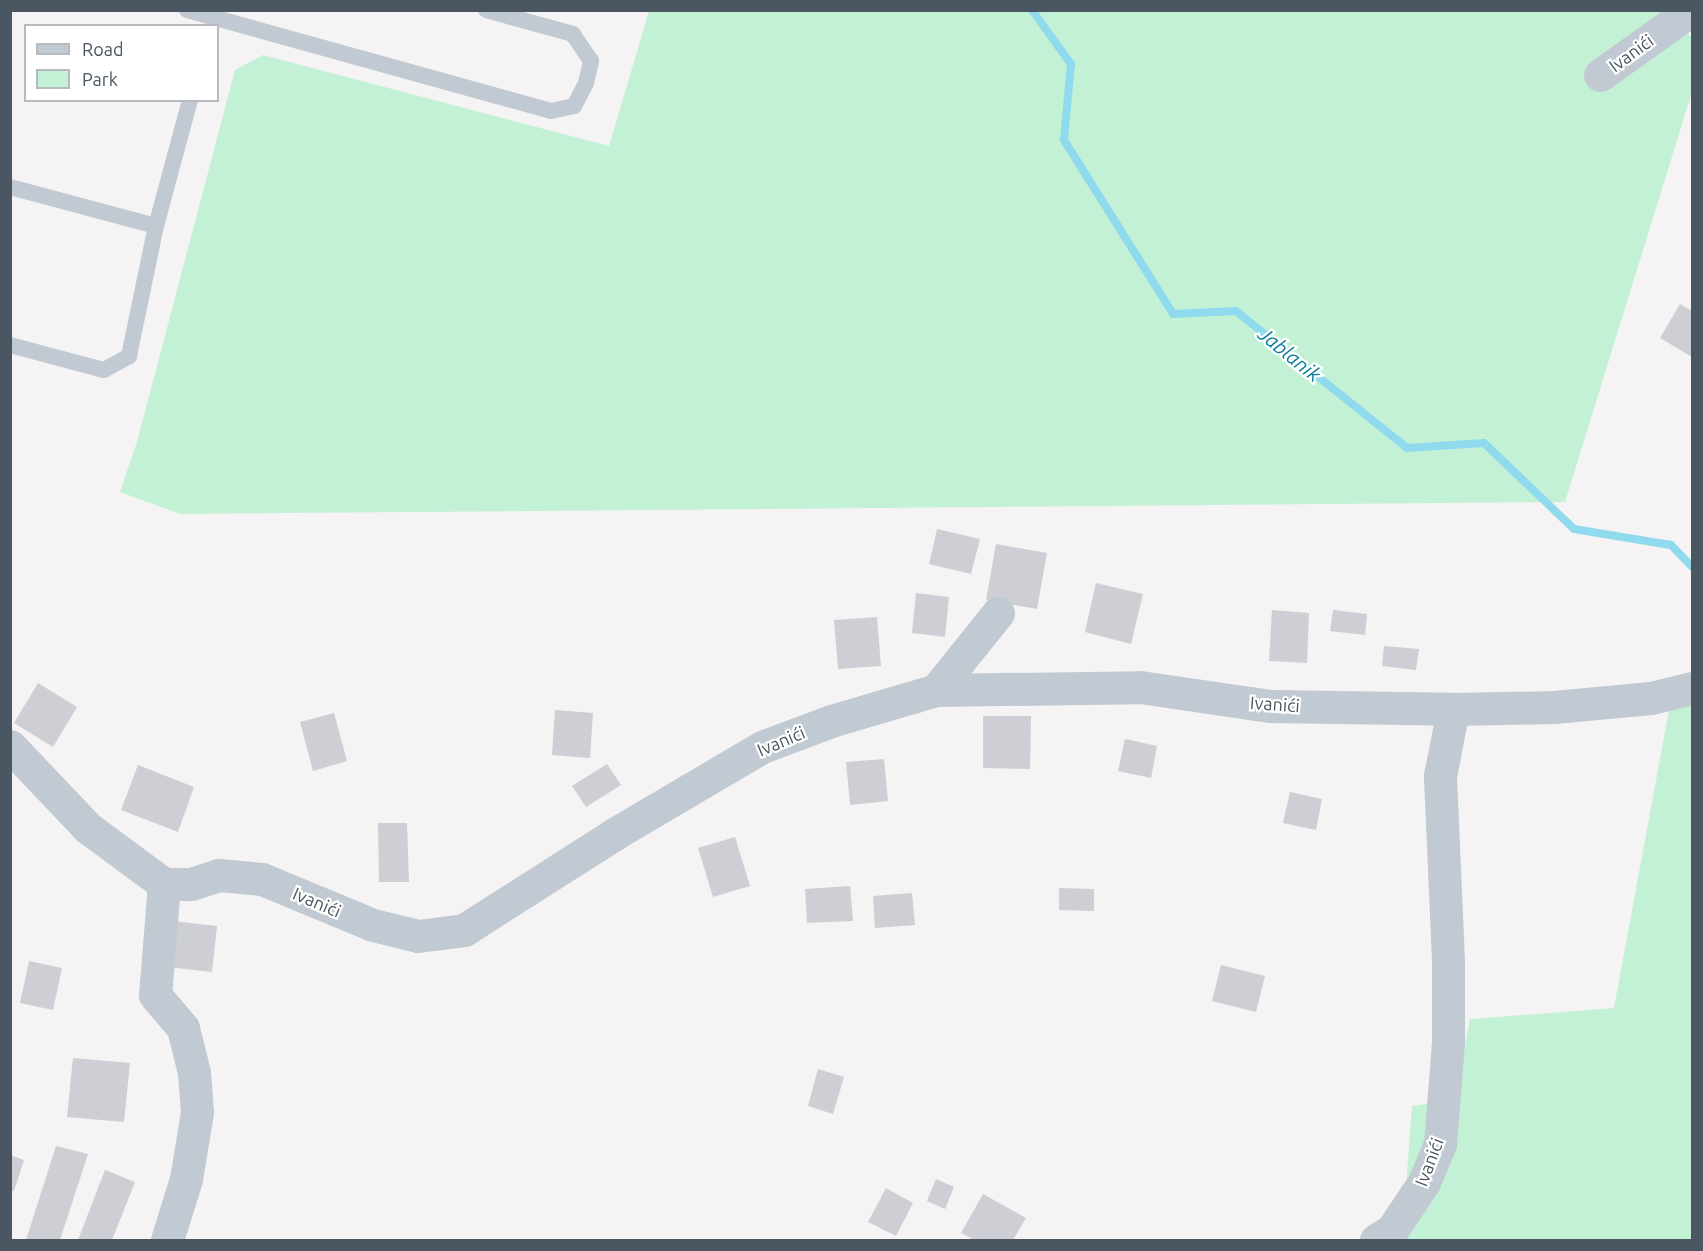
<!DOCTYPE html>
<meta charset="utf-8">
<style>
body{margin:0}
#map{position:relative;width:1703px;height:1251px;overflow:hidden;background:#f5f3f3;font-family:Ubuntu,sans-serif}
div>[style]{position:absolute}
.green>*{inset:0;background:#c3f1d5}
.stream>*{height:8px;margin:-4px;padding:0 4px;transform-origin:4px;border-radius:4px;background:#90daee}
.building>*{inset:0;background:#cdcfd5}
.service>*{height:16px;margin:-8px;padding:0 8px;transform-origin:8px;border-radius:8px;background:#c1cad2}
.minor>*{height:33px;margin:-16.5px;padding:0 16.5px;transform-origin:16.5px;border-radius:16.5px;background:#c1cad2}
span{translate:-50% -50%;white-space:nowrap;text-align:center;line-height:1.15;-webkit-text-stroke:4.5px #fff;paint-order:stroke}
.street-label{font-size:18px;color:#4a5661}
.water-label{font-size:20px;color:#0c7c9b;font-style:italic}
.frame{position:absolute;inset:0;border:12px solid #4a5661;pointer-events:none}
.legend{position:absolute;left:24px;top:24px;width:195px;height:78px;box-sizing:border-box;background:#fff;border:2px solid #b7bbc0;margin:0;padding:8px 10px;list-style:none;font-size:18px;color:#4a5661}
.legend li{display:flex;align-items:center;gap:12px;height:30px}
.legend b{width:30px;border:2px solid #b7bbc0}
</style>
<div id="map">
<div class="green">
<i style="clip-path:polygon(1661px 10px,1692px 37px,1692px 92px,1565px 502px,180px 514px,120px 492px,137px 442px,235px 70px,263px 55px,609px 146px,649px 11px)"></i>
<i style="clip-path:polygon(1692px 703px,1692px 1240px,1357px 1240px,1405px 1202px,1412px 1106px,1455px 1100px,1470px 1019px,1614px 1008px,1669px 710px)"></i>
</div>
<div class="stream">
<i style="left:1032px;top:10px;width:67px;rotate:54.2deg"></i>
<i style="left:1071px;top:64px;width:76px;rotate:95.3deg"></i>
<i style="left:1064px;top:140px;width:205px;rotate:57.9deg"></i>
<i style="left:1173px;top:314px;width:63px;rotate:-2.7deg"></i>
<i style="left:1236px;top:311px;width:219px;rotate:38.7deg"></i>
<i style="left:1407px;top:448px;width:77px;rotate:-3.7deg"></i>
<i style="left:1484px;top:443px;width:124px;rotate:43.7deg"></i>
<i style="left:1574px;top:529px;width:98px;rotate:9.4deg"></i>
<i style="left:1671px;top:545px;width:30px;rotate:46deg"></i>
</div>
<div class="building">
<i style="clip-path:polygon(1680px 304px,1692px 311px,1692px 357px,1660px 338px)"></i>
<i style="clip-path:polygon(937px 529px,980px 539px,971px 574px,929px 564px)"></i>
<i style="clip-path:polygon(996px 544px,1047px 553px,1037px 609px,986px 600px)"></i>
<i style="clip-path:polygon(1096px 583px,1143px 594px,1131px 644px,1085px 632px)"></i>
<i style="clip-path:polygon(916px 593px,949px 597px,945px 637px,912px 633px)"></i>
<i style="clip-path:polygon(1272px 610px,1309px 613px,1307px 663px,1269px 661px)"></i>
<i style="clip-path:polygon(1333px 610px,1367px 614px,1365px 635px,1330px 631px)"></i>
<i style="clip-path:polygon(877px 617px,881px 666px,838px 669px,834px 620px)"></i>
<i style="clip-path:polygon(1384px 646px,1419px 649px,1416px 670px,1382px 666px)"></i>
<i style="clip-path:polygon(38px 683px,77px 707px,53px 747px,14px 723px)"></i>
<i style="clip-path:polygon(555px 710px,593px 713px,590px 758px,552px 755px)"></i>
<i style="clip-path:polygon(334px 713px,347px 761px,313px 771px,300px 722px)"></i>
<i style="clip-path:polygon(983px 716px,1031px 716px,1030px 769px,983px 768px)"></i>
<i style="clip-path:polygon(1125px 739px,1157px 746px,1151px 778px,1118px 771px)"></i>
<i style="clip-path:polygon(884px 759px,888px 801px,850px 805px,846px 762px)"></i>
<i style="clip-path:polygon(607px 764px,621px 785px,586px 807px,572px 786px)"></i>
<i style="clip-path:polygon(138px 765px,194px 787px,178px 832px,121px 810px)"></i>
<i style="clip-path:polygon(1290px 792px,1322px 799px,1316px 830px,1283px 823px)"></i>
<i style="clip-path:polygon(378px 823px,407px 823px,409px 882px,379px 882px)"></i>
<i style="clip-path:polygon(735px 837px,750px 886px,713px 897px,698px 848px)"></i>
<i style="clip-path:polygon(850px 886px,853px 921px,807px 923px,805px 889px)"></i>
<i style="clip-path:polygon(1059px 888px,1094px 889px,1094px 911px,1059px 910px)"></i>
<i style="clip-path:polygon(912px 893px,915px 925px,875px 928px,873px 896px)"></i>
<i style="clip-path:polygon(172px 921px,217px 926px,212px 972px,167px 967px)"></i>
<i style="clip-path:polygon(29px 961px,62px 968px,53px 1010px,20px 1003px)"></i>
<i style="clip-path:polygon(1221px 965px,1265px 976px,1256px 1012px,1212px 1001px)"></i>
<i style="clip-path:polygon(73px 1058px,130px 1063px,124px 1122px,67px 1117px)"></i>
<i style="clip-path:polygon(818px 1069px,844px 1077px,833px 1114px,808px 1106px)"></i>
<i style="clip-path:polygon(56px 1146px,88px 1154px,60px 1240px,26px 1240px)"></i>
<i style="clip-path:polygon(10px 1155px,24px 1160px,14px 1191px,10px 1190px)"></i>
<i style="clip-path:polygon(105px 1170px,135px 1182px,112px 1240px,78px 1240px)"></i>
<i style="clip-path:polygon(936px 1179px,954px 1187px,945px 1209px,927px 1201px)"></i>
<i style="clip-path:polygon(886px 1188px,913px 1203px,896px 1236px,868px 1222px)"></i>
<i style="clip-path:polygon(983px 1194px,1026px 1218px,1013px 1240px,974px 1240px,961px 1233px)"></i>
</div>
<div class="service">
<i style="left:187px;top:10px;width:378px;rotate:15.5deg"></i>
<i style="left:551px;top:111px;width:24px;rotate:-12deg"></i>
<i style="left:574px;top:106px;width:26px;rotate:-62deg"></i>
<i style="left:586px;top:83px;width:23px;rotate:-77deg"></i>
<i style="left:591px;top:61px;width:32px;rotate:-124deg"></i>
<i style="left:573px;top:34px;width:90px;rotate:-164.6deg"></i>
<i style="left:10px;top:187px;width:151px;rotate:15deg"></i>
<i style="left:10px;top:345px;width:97px;rotate:14.9deg"></i>
<i style="left:104px;top:370px;width:29px;rotate:-29deg"></i>
<i style="left:129px;top:356px;width:133px;rotate:-78.3deg"></i>
<i style="left:156px;top:226px;width:131px;rotate:-74.9deg"></i>
</div>
<div class="minor">
<i style="left:1600px;top:75px;width:112px;rotate:-35.5deg"></i>
<i style="left:936px;top:690px;width:99px;rotate:-51.2deg"></i>
<i style="left:10px;top:746px;width:113px;rotate:46.4deg"></i>
<i style="left:88px;top:828px;width:94px;rotate:36.4deg"></i>
<i style="left:164px;top:884px;width:27px"></i>
<i style="left:191px;top:884px;width:29px;rotate:-18deg"></i>
<i style="left:219px;top:875px;width:43px;rotate:5.3deg"></i>
<i style="left:262px;top:879px;width:120px;rotate:22.5deg"></i>
<i style="left:373px;top:925px;width:46px;rotate:13.7deg"></i>
<i style="left:418px;top:936px;width:46px;rotate:-7.4deg"></i>
<i style="left:464px;top:930px;width:180px;rotate:-32.5deg"></i>
<i style="left:616px;top:833px;width:169px;rotate:-30.5deg"></i>
<i style="left:762px;top:747px;width:74px;rotate:-20.6deg"></i>
<i style="left:831px;top:721px;width:109px;rotate:-16.4deg"></i>
<i style="left:936px;top:690px;width:204px;rotate:-0.8deg"></i>
<i style="left:1140px;top:687px;width:132px;rotate:8.3deg"></i>
<i style="left:1271px;top:706px;width:182px;rotate:0.9deg"></i>
<i style="left:1453px;top:709px;width:101px;rotate:-1.1deg"></i>
<i style="left:1554px;top:707px;width:97px;rotate:-5.3deg"></i>
<i style="left:1651px;top:698px;width:42px;rotate:-13.7deg"></i>
<i style="left:164px;top:884px;width:111px;rotate:94.6deg"></i>
<i style="left:155px;top:995px;width:43px;rotate:49.7deg"></i>
<i style="left:183px;top:1028px;width:45px;rotate:76deg"></i>
<i style="left:194px;top:1072px;width:40px;rotate:85.7deg"></i>
<i style="left:197px;top:1112px;width:68px;rotate:99.3deg"></i>
<i style="left:186px;top:1179px;width:64px;rotate:107.3deg"></i>
<i style="left:1376px;top:1240px;width:19px;rotate:-32deg"></i>
<i style="left:1392px;top:1230px;width:58px;rotate:-56.3deg"></i>
<i style="left:1424px;top:1182px;width:41px;rotate:-67.2deg"></i>
<i style="left:1440px;top:1144px;width:102px;rotate:-85.5deg"></i>
<i style="left:1448px;top:1042px;width:82px;rotate:-90deg"></i>
<i style="left:1448px;top:960px;width:184px;rotate:-92.5deg"></i>
<i style="left:1440px;top:776px;width:68px;rotate:-79deg"></i>
</div>
<div class="street-label">
<span style="left:1631px;top:53px;rotate:-36deg">Ivanići</span>
<span style="left:1275px;top:704px;rotate:4deg">Ivanići</span>
<span style="left:781px;top:741px;rotate:-23deg">Ivanići</span>
<span style="left:317px;top:902px;rotate:23deg">Ivanići</span>
<span style="left:1429px;top:1162px;rotate:-69deg">Ivanići</span>
</div>
<div class="water-label">
<span style="left:1290px;top:354px;rotate:39deg">Jablanik</span>
</div>
<div class="frame"></div>
<ul class="legend">
<li><b style="height:8px;background:#c1cad2"></b>Road</li>
<li><b style="height:16px;background:#c3f1d5"></b>Park</li>
</ul>
</div>
